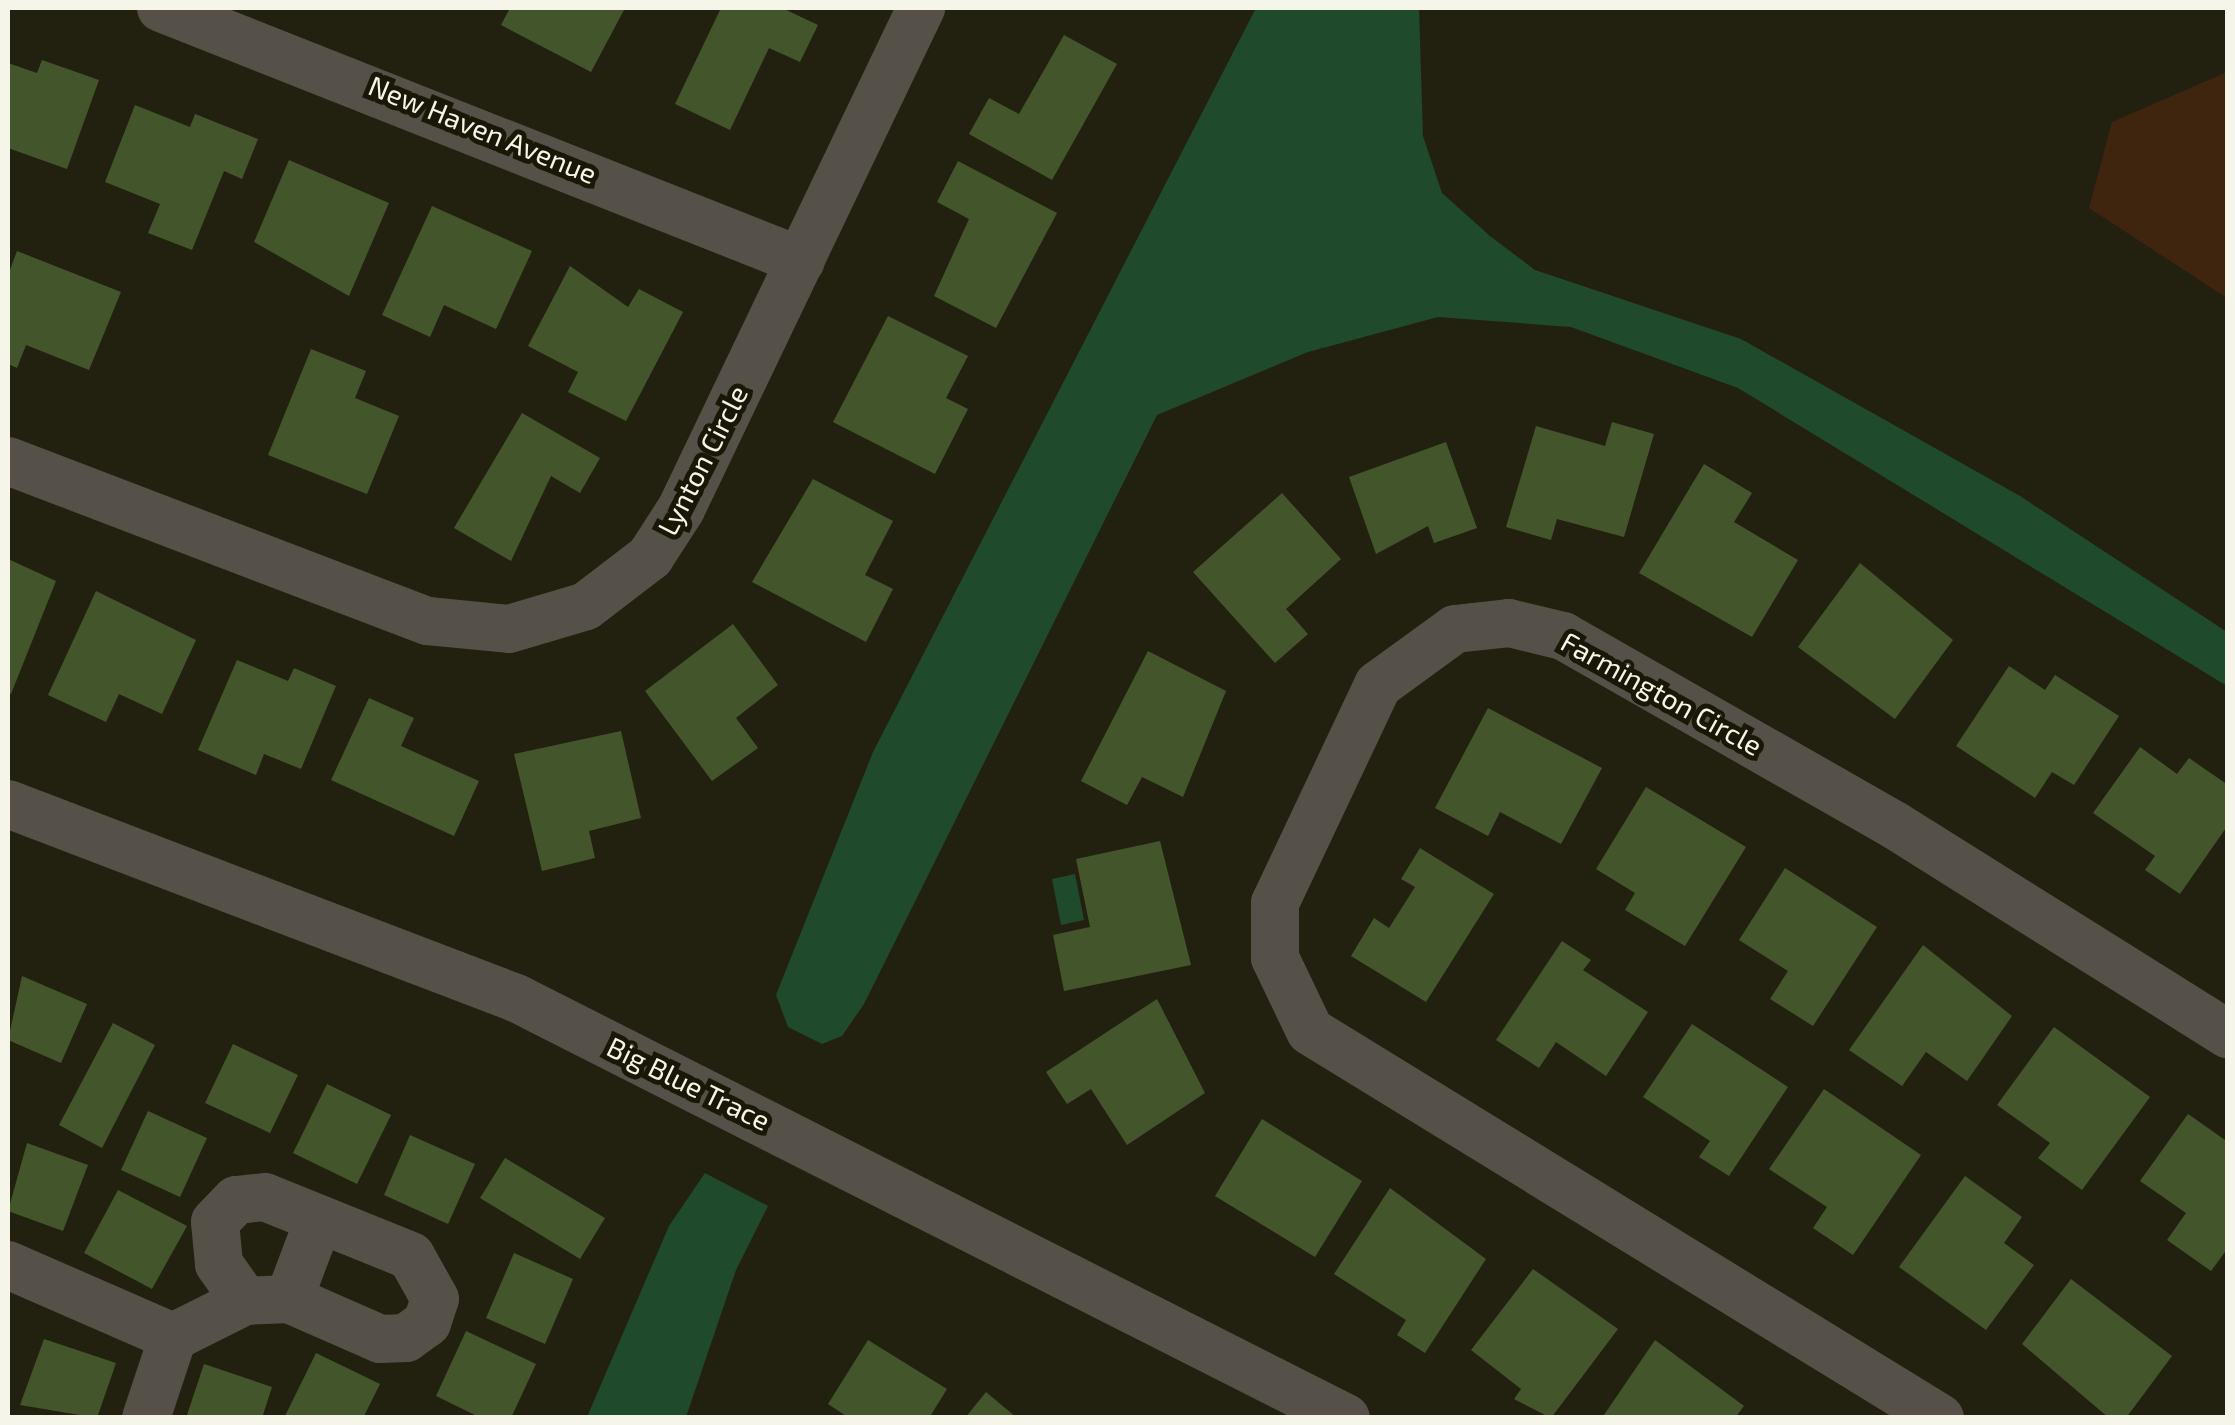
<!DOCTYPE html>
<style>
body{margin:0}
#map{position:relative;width:2235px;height:1425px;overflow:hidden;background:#22210f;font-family:"Exo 2",sans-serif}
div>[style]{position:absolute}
.green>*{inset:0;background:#40250e}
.water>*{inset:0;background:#1f4a2c}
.building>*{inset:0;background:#43562b}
.minor>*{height:48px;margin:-24px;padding:0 24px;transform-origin:24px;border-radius:24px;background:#555149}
span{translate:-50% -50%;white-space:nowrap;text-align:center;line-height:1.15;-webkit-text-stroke:10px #191806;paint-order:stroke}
.street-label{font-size:28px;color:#f5f5e9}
.frame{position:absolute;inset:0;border:10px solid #f5f5e9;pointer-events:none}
</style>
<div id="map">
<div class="green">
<i style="clip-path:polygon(2227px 72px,2227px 298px,2089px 208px,2112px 122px)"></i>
</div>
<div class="water">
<i style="clip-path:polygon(1256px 8px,1419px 8px,1423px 136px,1442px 193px,1490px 236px,1535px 270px,1741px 339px,2020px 496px,2227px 632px,2227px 686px,1738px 388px,1571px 327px,1438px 317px,1308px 352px,1157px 415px,864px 1004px,842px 1036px,822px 1044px,788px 1027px,776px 995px,873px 752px)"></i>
<i style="clip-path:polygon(1075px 874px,1084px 920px,1061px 925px,1052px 879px)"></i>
<i style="clip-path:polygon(705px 1173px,768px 1206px,736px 1270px,686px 1417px,587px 1417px,669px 1226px)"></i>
</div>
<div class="building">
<i style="clip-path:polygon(510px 8px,625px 8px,591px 72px,501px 25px)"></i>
<i style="clip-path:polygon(721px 8px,782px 8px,818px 25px,800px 62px,769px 48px,730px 130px,675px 104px)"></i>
<i style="clip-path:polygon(1064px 35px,1117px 64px,1052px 180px,969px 134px,989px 98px,1019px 114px)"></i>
<i style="clip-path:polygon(42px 60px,99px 80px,67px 169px,8px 148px,8px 63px,37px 73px)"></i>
<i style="clip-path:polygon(135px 105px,190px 127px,195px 114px,258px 139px,242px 179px,224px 171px,192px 250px,148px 233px,160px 204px,105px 182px)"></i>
<i style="clip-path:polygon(289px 160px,389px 203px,349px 296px,254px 242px)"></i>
<i style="clip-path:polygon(958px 161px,1057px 213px,996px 328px,934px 296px,969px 219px,937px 202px)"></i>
<i style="clip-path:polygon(432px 206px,532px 251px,496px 329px,444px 305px,430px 337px,382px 315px)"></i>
<i style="clip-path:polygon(17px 251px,121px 292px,89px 370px,26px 345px,17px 368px,8px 364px,8px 275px)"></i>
<i style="clip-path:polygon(570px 266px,628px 307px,639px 289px,683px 312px,626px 421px,568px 392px,578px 372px,528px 346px)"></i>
<i style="clip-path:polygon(888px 316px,968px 356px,946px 398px,968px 409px,935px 474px,833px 422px)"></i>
<i style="clip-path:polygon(311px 349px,366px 371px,355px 398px,399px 416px,367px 494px,268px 455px)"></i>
<i style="clip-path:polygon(522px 413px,600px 458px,580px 493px,551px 476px,511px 561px,454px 528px)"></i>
<i style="clip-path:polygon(1612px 422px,1654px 434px,1624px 537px,1557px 519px,1551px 540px,1506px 527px,1536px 426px,1605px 446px)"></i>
<i style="clip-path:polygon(1446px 442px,1477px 528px,1434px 543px,1428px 526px,1376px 554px,1349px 477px)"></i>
<i style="clip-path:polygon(1704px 464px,1752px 493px,1734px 522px,1798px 560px,1752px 637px,1639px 573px)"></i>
<i style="clip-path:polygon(813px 479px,893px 521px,865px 575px,893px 589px,866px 642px,752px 582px)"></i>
<i style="clip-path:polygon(1282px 493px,1341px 559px,1286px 609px,1308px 634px,1275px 663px,1193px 572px)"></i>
<i style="clip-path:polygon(8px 559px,56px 581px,11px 694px,8px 692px)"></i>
<i style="clip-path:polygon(1860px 563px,1953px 640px,1895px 719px,1798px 647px)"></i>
<i style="clip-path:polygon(96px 591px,196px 640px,162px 714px,119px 694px,106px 722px,48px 695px)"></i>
<i style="clip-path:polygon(733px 624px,778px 685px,736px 718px,758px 748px,712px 781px,645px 691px)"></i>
<i style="clip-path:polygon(1148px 651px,1226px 691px,1183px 797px,1142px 777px,1127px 805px,1081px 781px)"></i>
<i style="clip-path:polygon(237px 660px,288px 681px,294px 668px,336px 686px,301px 769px,264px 754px,256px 775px,198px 750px)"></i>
<i style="clip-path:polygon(2009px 666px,2045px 690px,2055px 675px,2119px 716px,2074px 785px,2052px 772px,2035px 798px,1956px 746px)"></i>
<i style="clip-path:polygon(369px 698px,414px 718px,401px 746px,479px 781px,454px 836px,331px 780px)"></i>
<i style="clip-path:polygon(1488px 708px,1602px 768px,1561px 844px,1500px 812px,1488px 836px,1435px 808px)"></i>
<i style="clip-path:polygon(621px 731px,641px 818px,589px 831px,595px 858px,542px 871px,514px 754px)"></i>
<i style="clip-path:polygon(2140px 747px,2177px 774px,2189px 758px,2228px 785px,2228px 825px,2180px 894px,2145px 870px,2155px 856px,2093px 813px)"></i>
<i style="clip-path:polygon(1646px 787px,1746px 847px,1685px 946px,1625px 910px,1635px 893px,1596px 869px)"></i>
<i style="clip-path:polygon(1160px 841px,1191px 965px,1064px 991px,1053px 935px,1090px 927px,1076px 859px)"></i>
<i style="clip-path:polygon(1420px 848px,1494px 894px,1426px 1002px,1351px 956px,1374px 918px,1389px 928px,1415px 887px,1401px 879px)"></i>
<i style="clip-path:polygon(1785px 868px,1877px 927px,1813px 1026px,1770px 999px,1788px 971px,1739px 940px)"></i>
<i style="clip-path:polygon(1562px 941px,1591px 960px,1583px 970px,1648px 1012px,1606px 1076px,1556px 1042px,1539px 1068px,1496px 1040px)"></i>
<i style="clip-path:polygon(1923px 945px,2012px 1016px,1967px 1081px,1926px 1052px,1902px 1086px,1849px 1050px)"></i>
<i style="clip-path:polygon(22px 976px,87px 1004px,61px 1063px,8px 1040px)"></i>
<i style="clip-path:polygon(1157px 999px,1205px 1093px,1127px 1145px,1091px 1089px,1067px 1104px,1046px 1072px)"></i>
<i style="clip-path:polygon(113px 1023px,155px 1045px,102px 1148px,59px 1125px)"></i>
<i style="clip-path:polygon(1692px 1024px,1788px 1087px,1729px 1176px,1699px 1157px,1710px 1141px,1643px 1097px)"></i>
<i style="clip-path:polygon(2054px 1027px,2150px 1097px,2082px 1190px,2038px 1158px,2050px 1143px,1997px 1105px)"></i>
<i style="clip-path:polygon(233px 1044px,298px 1075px,270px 1133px,205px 1103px)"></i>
<i style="clip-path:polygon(327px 1084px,391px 1115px,357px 1184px,293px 1153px)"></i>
<i style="clip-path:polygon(1824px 1089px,1921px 1155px,1853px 1255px,1813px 1228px,1827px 1207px,1769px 1169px)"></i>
<i style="clip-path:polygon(148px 1111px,207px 1138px,180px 1197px,121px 1170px)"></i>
<i style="clip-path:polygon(2188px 1114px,2228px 1142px,2228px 1248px,2211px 1271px,2167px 1240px,2186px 1213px,2140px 1181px)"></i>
<i style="clip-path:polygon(1262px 1119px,1362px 1181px,1315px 1257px,1215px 1196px)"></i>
<i style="clip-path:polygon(410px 1135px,475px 1164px,448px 1224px,384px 1195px)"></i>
<i style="clip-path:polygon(27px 1143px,88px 1165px,63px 1231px,8px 1211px)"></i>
<i style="clip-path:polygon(505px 1158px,605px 1218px,580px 1259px,480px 1198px)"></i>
<i style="clip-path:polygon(1965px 1176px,2022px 1217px,2004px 1243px,2034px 1265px,1986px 1330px,1899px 1267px)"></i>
<i style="clip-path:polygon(1390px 1188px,1486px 1259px,1425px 1353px,1397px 1335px,1406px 1320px,1334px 1274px)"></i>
<i style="clip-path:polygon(118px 1190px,187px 1226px,152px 1289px,84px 1253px)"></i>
<i style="clip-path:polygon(514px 1253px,573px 1279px,545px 1344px,486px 1318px)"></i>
<i style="clip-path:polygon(1533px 1269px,1618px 1329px,1551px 1418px,1514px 1399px,1521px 1389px,1471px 1350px)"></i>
<i style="clip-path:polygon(2071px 1279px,2172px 1356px,2126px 1418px,2109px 1418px,2022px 1344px)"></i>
<i style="clip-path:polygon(466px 1331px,536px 1364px,511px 1418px,481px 1418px,436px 1396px)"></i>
<i style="clip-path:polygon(44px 1339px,116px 1363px,97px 1418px,20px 1405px)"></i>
<i style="clip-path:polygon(868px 1340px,947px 1389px,929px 1418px,849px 1418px,828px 1404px)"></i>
<i style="clip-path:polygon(1655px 1340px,1744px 1406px,1735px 1418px,1602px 1418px)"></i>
<i style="clip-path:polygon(316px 1353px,380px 1384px,363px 1418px,284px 1418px)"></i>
<i style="clip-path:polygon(204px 1364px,272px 1387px,262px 1418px,186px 1418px)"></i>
<i style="clip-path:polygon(986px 1392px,1017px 1418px,965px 1418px)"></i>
</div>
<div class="minor">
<i style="left:161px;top:8px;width:688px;rotate:21.57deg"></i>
<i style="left:8px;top:461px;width:449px;rotate:20.9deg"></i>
<i style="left:428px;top:621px;width:81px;rotate:5.6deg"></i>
<i style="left:509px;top:629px;width:80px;rotate:-16.6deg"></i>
<i style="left:586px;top:606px;width:81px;rotate:-37.4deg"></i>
<i style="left:650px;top:557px;width:57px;rotate:-57.1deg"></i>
<i style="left:681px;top:509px;width:556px;rotate:-64.4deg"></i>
<i style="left:8px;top:804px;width:544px;rotate:20.9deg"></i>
<i style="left:516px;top:998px;width:930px;rotate:26.84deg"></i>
<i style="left:8px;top:1265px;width:180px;rotate:23.6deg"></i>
<i style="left:173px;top:1337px;width:85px;rotate:108.4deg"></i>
<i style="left:289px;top:1299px;width:85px;rotate:-69.4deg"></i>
<i style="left:173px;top:1337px;width:80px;rotate:-26.6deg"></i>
<i style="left:245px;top:1301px;width:44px;rotate:-2.6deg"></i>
<i style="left:289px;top:1299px;width:99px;rotate:23.7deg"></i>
<i style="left:380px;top:1339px;width:26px;rotate:-2deg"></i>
<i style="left:406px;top:1338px;width:26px;rotate:-36deg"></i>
<i style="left:427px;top:1323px;width:25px;rotate:-72deg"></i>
<i style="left:435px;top:1299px;width:49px;rotate:-119.2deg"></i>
<i style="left:411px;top:1256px;width:157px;rotate:-158deg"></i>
<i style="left:265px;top:1197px;width:29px;rotate:174deg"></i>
<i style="left:236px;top:1200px;width:30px;rotate:134deg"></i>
<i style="left:215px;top:1222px;width:42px;rotate:84.6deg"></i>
<i style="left:219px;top:1264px;width:45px;rotate:54.9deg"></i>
<i style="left:1940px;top:1418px;width:739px;rotate:-148.44deg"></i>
<i style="left:1310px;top:1031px;width:81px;rotate:-115.6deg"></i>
<i style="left:1275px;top:958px;width:55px;rotate:-90deg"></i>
<i style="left:1275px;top:903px;width:241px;rotate:-64.7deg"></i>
<i style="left:1378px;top:685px;width:95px;rotate:-36deg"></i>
<i style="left:1455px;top:629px;width:54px;rotate:-6.3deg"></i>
<i style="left:1509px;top:623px;width:56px;rotate:13.5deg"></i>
<i style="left:1563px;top:636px;width:383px;rotate:29.7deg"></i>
<i style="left:1896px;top:826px;width:392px;rotate:32.1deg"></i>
</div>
<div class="street-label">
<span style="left:483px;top:129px;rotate:22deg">New Haven Avenue</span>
<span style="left:702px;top:460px;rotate:-63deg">Lynton Circle</span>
<span style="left:1662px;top:693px;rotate:29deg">Farmington Circle</span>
<span style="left:689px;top:1083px;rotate:26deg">Big Blue Trace</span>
</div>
<div class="frame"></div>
</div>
